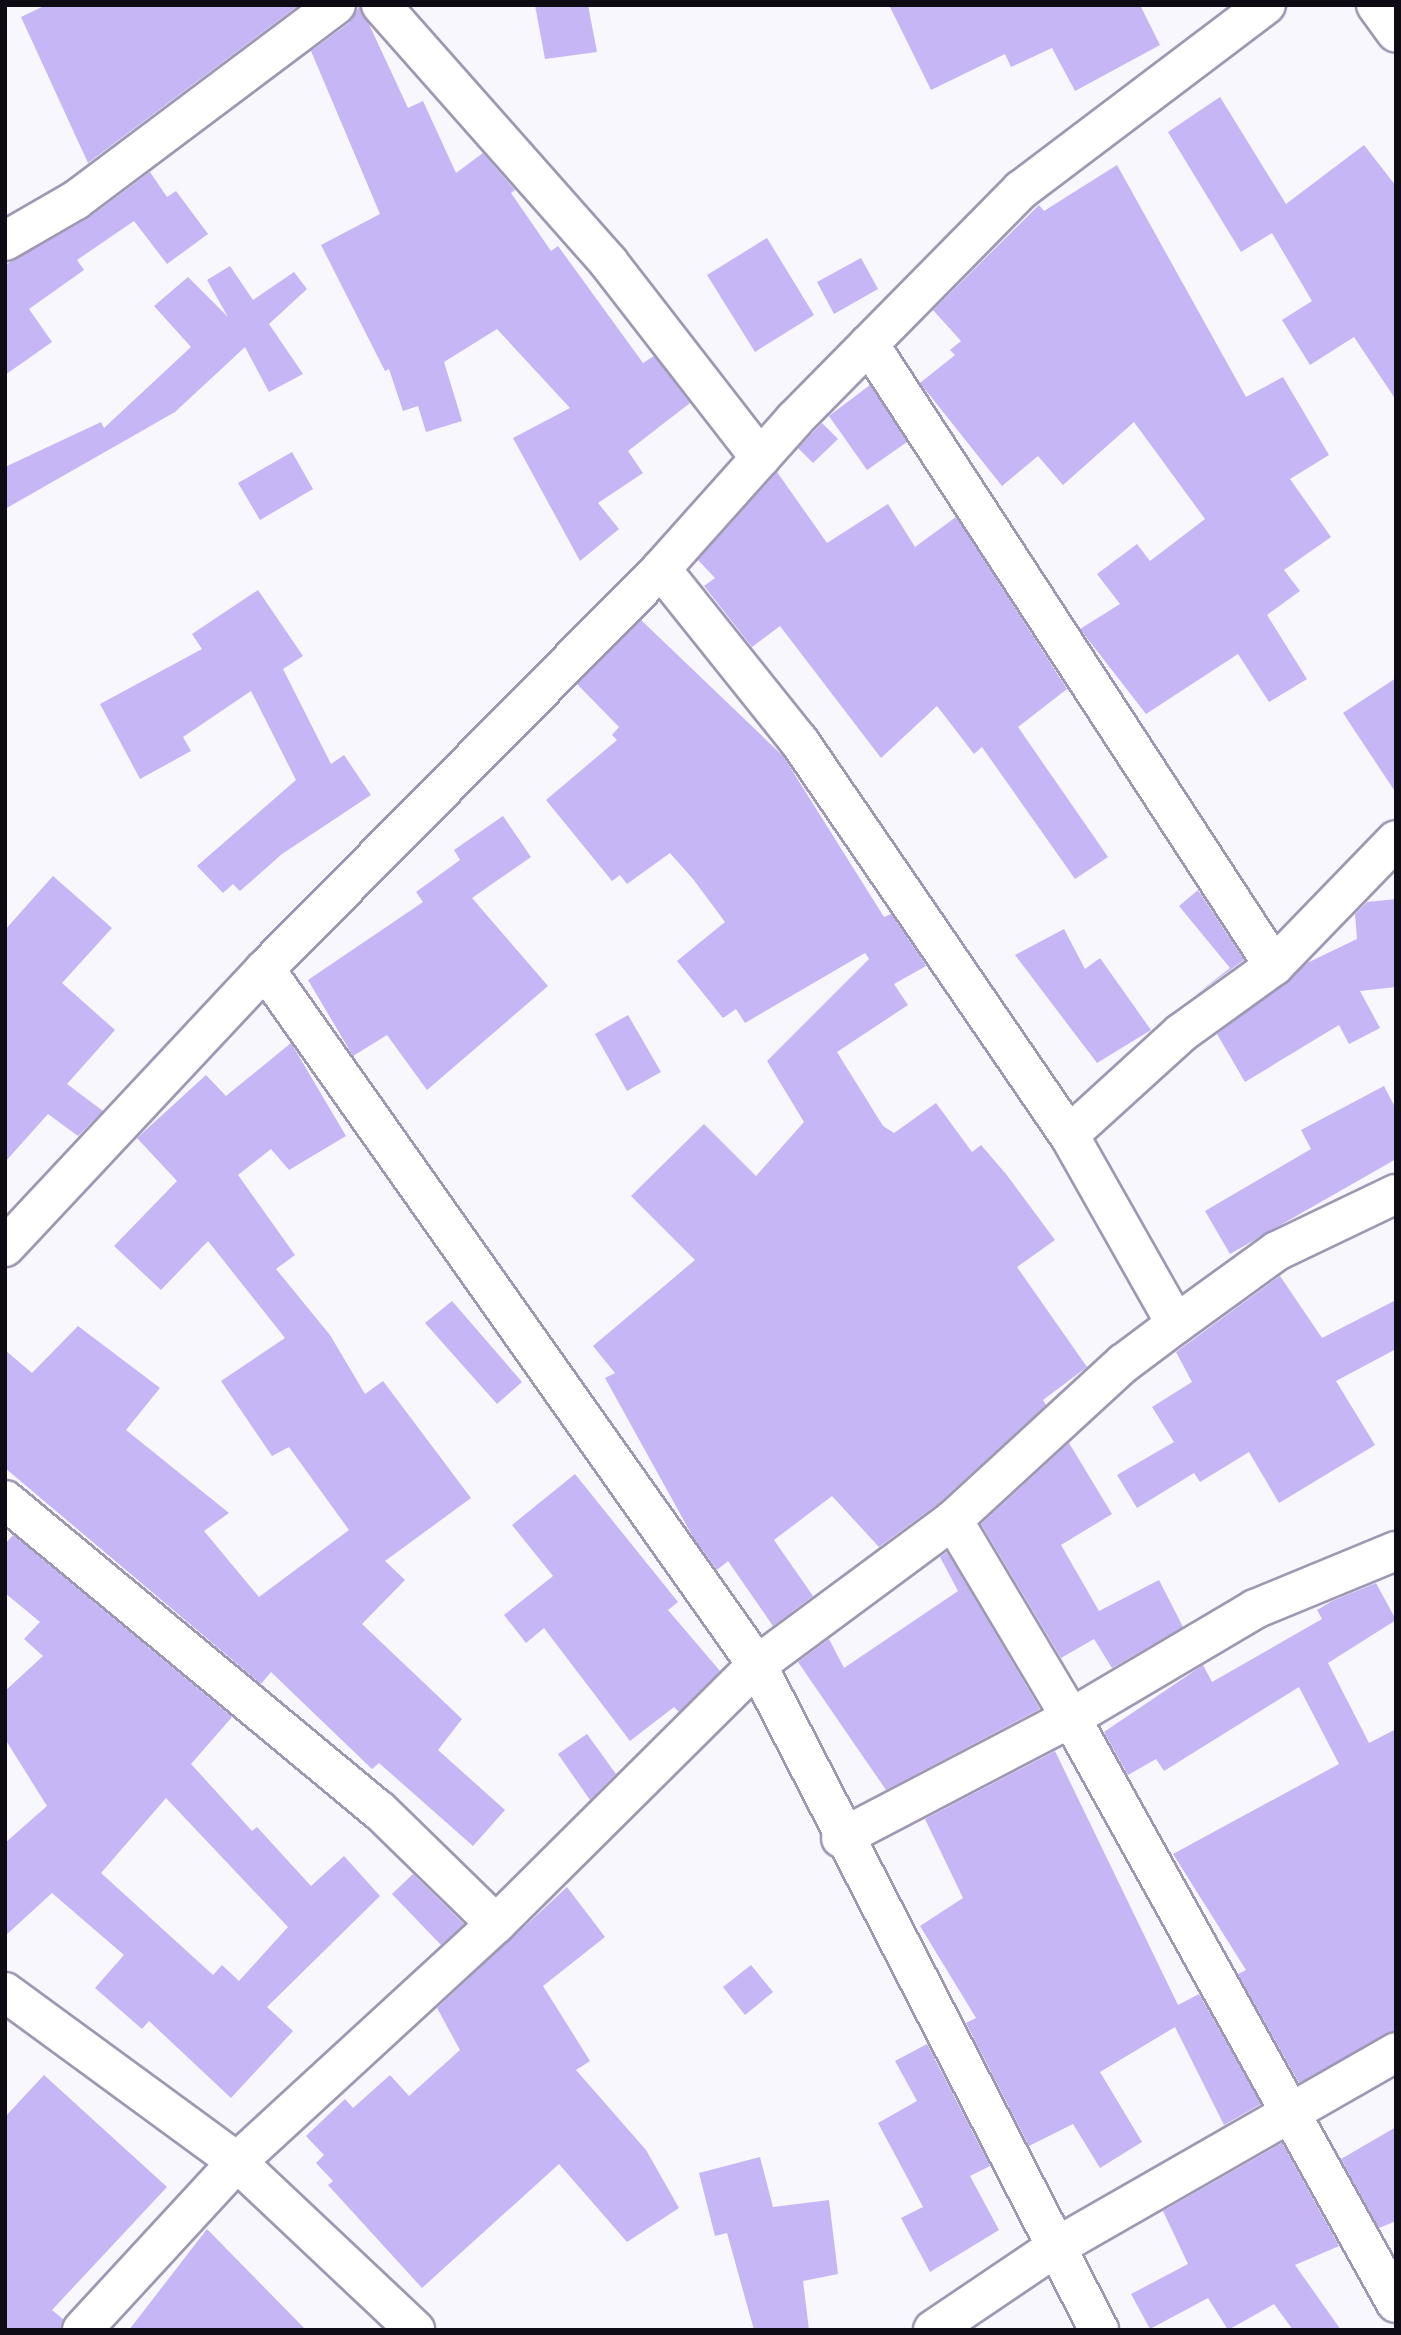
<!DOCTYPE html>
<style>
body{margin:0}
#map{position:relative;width:1401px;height:2335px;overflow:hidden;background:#f8f7fd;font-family:Commissioner,sans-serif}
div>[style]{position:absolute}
.building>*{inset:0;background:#c6b6f5}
.roads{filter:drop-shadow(2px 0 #9e98b3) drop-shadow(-2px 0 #9e98b3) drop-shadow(0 2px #9e98b3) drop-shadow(0 -2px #9e98b3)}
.minor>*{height:38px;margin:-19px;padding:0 19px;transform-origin:19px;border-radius:19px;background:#fff}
span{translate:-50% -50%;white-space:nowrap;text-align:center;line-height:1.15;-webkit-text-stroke:6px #fff;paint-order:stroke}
.frame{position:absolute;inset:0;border:7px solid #0e0b15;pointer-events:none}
</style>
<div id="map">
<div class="building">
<i style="clip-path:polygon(46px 5px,299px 5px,88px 163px,21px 17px)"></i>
<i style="clip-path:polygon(360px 5px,408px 108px,423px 101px,456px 173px,483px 153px,515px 190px,511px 193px,551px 251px,558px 246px,643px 363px,654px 356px,690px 403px,628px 451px,643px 473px,598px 503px,619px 529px,580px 561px,513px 438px,570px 408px,497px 329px,444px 362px,462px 421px,426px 432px,418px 406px,403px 411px,389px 369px,385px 371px,321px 245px,380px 214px,311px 51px,349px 23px)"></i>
<i style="clip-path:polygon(535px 5px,588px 5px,597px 52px,545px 59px)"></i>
<i style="clip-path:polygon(889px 5px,1140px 5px,1160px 45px,1075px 91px,1052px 48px,1011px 67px,1005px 54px,931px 90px)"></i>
<i style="clip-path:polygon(1220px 97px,1286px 204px,1364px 145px,1396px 186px,1396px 400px,1354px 337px,1310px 365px,1282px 320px,1312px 301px,1272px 233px,1241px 252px,1168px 132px)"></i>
<i style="clip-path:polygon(1117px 165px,1246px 397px,1283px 377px,1329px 455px,1290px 479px,1331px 537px,1284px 570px,1300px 591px,1267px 615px,1307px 679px,1269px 702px,1238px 654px,1146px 714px,1080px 629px,1120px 604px,1097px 574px,1137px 544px,1150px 561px,1205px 519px,1134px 422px,1063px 485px,1038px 456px,1002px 486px,920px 383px,955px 355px,950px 350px,961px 341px,933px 310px,1039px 205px,1044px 211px)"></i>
<i style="clip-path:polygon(150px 172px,167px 197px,176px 191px,208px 234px,167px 264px,134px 221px,77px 260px,84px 270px,29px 309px,52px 342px,5px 375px,5px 265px,87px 219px)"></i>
<i style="clip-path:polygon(767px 238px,814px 315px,755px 352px,707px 275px)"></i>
<i style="clip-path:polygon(861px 258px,878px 289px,834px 314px,817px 282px)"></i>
<i style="clip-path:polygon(230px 266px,253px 300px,294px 272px,307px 289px,269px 324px,303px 374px,269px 392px,245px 347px,175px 412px,5px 509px,5px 467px,101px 422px,104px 428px,191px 347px,154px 306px,188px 277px,228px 317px,207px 280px)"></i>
<i style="clip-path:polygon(870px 385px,907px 442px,867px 470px,829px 416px)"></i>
<i style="clip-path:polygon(822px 423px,838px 439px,813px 463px,798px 448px)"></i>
<i style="clip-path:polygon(292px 452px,313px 489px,260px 520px,238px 483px)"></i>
<i style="clip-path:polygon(777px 472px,827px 543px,888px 504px,915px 547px,956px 517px,1067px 689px,1018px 727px,1108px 857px,1075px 879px,982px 747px,974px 754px,937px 706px,881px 758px,780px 626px,752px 647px,704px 586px,715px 578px,698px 560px)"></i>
<i style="clip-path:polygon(258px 590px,303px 656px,283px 669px,331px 764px,344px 755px,371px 795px,282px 854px,240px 891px,233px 884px,223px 893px,197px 866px,296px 780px,251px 691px,183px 737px,191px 751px,140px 779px,100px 704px,202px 649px,192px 634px)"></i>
<i style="clip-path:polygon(641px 620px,783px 756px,884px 917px,891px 914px,923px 961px,926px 966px,894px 984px,908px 1005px,837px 1052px,883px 1126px,894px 1133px,936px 1103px,972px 1152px,981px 1145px,1006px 1174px,1055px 1240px,1017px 1267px,1087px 1367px,1043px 1400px,1046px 1405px,939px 1503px,879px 1547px,832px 1496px,774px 1540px,813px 1596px,773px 1626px,728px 1561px,717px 1570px,693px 1537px,605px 1378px,615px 1373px,593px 1346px,695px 1260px,631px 1196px,704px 1124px,756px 1176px,804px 1122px,767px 1061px,869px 959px,865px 953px,745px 1023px,736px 1009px,723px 1018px,677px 961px,725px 922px,693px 879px,670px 853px,627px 884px,620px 875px,612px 881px,546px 800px,617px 740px,612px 735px,619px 727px,577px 684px)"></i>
<i style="clip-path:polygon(1396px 678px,1396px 793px,1343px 713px)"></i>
<i style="clip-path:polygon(503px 816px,531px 857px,472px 898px,548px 986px,427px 1090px,387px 1035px,353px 1056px,308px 980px,423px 902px,416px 892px,460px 860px,454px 850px)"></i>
<i style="clip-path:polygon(53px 876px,112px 928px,62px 983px,115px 1030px,67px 1084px,103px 1111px,78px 1136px,48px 1114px,5px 1162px,5px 930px)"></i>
<i style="clip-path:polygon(1198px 890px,1244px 960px,1194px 996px,1230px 968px,1179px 906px)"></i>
<i style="clip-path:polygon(1396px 899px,1396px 987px,1360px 991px,1380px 1028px,1349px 1044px,1339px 1025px,1245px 1082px,1217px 1034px,1307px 963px,1357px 939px,1355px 914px,1367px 902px)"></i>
<i style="clip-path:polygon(1064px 929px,1085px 969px,1100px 958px,1151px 1030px,1097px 1063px,1015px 955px)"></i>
<i style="clip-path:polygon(628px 1015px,661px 1072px,627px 1091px,595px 1034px)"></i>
<i style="clip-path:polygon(291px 1043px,346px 1136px,289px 1170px,271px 1149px,238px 1175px,295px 1255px,276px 1269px,330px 1335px,365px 1394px,383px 1381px,471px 1498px,385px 1561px,405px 1580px,362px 1624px,462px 1719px,438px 1750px,505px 1810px,473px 1846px,379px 1763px,372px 1769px,271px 1672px,261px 1684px,5px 1468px,5px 1350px,32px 1373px,78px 1326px,160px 1388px,126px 1430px,229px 1513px,204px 1531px,259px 1597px,349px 1530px,289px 1447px,272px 1456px,221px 1381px,285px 1338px,208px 1241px,161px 1290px,114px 1246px,177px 1181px,137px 1138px,206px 1075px,226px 1096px)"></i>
<i style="clip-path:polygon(1384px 1086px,1396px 1109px,1396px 1159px,1230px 1254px,1205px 1211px,1311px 1149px,1301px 1130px)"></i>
<i style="clip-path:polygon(1280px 1276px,1322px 1338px,1396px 1300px,1396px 1349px,1336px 1381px,1375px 1445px,1279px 1503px,1249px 1452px,1200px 1482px,1194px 1473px,1137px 1508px,1117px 1475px,1174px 1442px,1152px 1407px,1192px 1382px,1176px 1352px)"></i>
<i style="clip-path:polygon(452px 1301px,522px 1382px,497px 1404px,425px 1323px)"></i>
<i style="clip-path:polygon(1069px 1443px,1112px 1514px,1061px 1545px,1099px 1611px,1159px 1580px,1183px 1627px,1112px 1668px,1094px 1639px,1061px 1658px,981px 1524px)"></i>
<i style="clip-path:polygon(575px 1474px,678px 1602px,668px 1610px,720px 1671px,679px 1712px,674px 1707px,630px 1741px,544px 1628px,526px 1643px,504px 1615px,553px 1576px,512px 1525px)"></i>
<i style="clip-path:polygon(evenodd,13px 1535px,232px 1717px,191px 1764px,252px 1831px,257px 1827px,311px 1886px,344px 1856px,380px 1896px,267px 2007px,293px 2031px,231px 2098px,149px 2021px,142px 2029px,95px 1988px,124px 1955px,52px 1893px,5px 1936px,5px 1843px,47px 1806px,5px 1739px,5px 1691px,43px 1656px,24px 1639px,40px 1622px,5px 1593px,5px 1544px,13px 1535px,166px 1798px,288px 1927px,239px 1981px,222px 1965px,213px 1975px,101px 1873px,166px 1798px)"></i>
<i style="clip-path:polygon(947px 1552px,1040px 1709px,886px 1790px,798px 1662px,829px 1639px,844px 1668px,958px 1591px,940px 1557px)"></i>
<i style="clip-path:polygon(1376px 1583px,1396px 1620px,1328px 1663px,1369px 1743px,1396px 1729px,1396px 2030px,1299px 2083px,1238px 1974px,1246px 1970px,1173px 1854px,1339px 1764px,1299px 1687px,1164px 1771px,1156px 1759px,1128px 1775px,1104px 1732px,1203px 1665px,1212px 1682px,1322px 1619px,1317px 1610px,1332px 1601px)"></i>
<i style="clip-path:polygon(587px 1734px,616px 1774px,590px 1800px,558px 1754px)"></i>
<i style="clip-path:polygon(1055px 1751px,1178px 2005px,1199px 1994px,1261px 2104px,1224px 2125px,1175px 2027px,1100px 2072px,1142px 2142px,1100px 2168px,1073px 2124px,1029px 2146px,966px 2023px,976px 2018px,920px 1926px,963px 1898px,925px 1819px)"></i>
<i style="clip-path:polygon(413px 1874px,464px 1924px,441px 1945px,392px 1894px)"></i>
<i style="clip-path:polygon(567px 1887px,605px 1937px,543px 1986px,590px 2061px,576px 2070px,646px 2150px,679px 2208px,627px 2242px,559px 2164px,422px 2288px,328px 2185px,333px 2181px,316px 2163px,324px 2155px,306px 2136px,345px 2099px,353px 2108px,390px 2075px,409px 2096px,460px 2050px,437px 2008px)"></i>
<i style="clip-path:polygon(751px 1965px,773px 1992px,745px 2015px,723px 1987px)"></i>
<i style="clip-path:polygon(927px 2044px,990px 2166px,970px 2176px,999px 2230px,930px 2272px,901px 2218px,923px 2207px,878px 2123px,917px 2101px,895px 2061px)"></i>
<i style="clip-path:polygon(44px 2075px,167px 2187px,52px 2310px,64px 2320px,61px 2330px,5px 2330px,5px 2117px)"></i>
<i style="clip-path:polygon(1396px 2127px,1396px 2221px,1379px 2228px,1341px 2159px)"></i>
<i style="clip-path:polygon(1282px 2143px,1339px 2246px,1295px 2265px,1341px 2330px,1293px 2330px,1274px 2304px,1228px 2330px,1208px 2298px,1150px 2329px,1131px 2294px,1188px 2264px,1163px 2211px)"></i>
<i style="clip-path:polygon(760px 2157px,773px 2207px,829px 2200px,838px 2274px,803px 2281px,809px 2330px,754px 2330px,727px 2233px,715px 2236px,699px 2173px)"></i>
<i style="clip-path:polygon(207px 2229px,306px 2330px,129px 2330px)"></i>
</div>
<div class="roads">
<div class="minor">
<i style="left:381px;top:5px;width:344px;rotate:48.5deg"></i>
<i style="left:609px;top:263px;width:247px;rotate:52.2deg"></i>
<i style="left:1376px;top:5px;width:34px;rotate:54deg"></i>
<i style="left:5px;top:241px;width:82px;rotate:-30deg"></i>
<i style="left:76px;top:200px;width:325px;rotate:-36.9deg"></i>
<i style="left:869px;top:344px;width:742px;rotate:56.93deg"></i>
<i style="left:661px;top:569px;width:221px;rotate:51.3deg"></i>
<i style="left:799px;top:741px;width:478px;rotate:55.6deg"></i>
<i style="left:1069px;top:1135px;width:217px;rotate:60.5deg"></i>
<i style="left:265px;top:969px;width:852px;rotate:54.74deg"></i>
<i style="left:757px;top:1665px;width:748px;rotate:62.78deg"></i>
<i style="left:1069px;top:1135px;width:151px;rotate:-42.3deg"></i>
<i style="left:1181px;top:1033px;width:115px;rotate:-35.8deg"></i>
<i style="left:1274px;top:966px;width:175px;rotate:-45.9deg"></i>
<i style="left:5px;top:1247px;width:381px;rotate:-46.9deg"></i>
<i style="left:265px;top:969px;width:563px;rotate:-45.29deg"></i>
<i style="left:661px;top:569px;width:200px;rotate:-48.2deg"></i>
<i style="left:794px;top:420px;width:323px;rotate:-45.4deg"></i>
<i style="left:1021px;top:190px;width:307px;rotate:-37.1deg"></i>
<i style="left:5px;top:1500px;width:486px;rotate:39.7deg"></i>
<i style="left:379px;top:1810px;width:163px;rotate:44.3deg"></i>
<i style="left:953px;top:1520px;width:230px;rotate:59.2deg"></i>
<i style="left:1071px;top:1718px;width:669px;rotate:60.95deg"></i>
<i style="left:841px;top:1838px;width:259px;rotate:-27.6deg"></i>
<i style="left:1071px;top:1718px;width:214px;rotate:-30.6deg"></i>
<i style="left:1255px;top:1609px;width:152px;rotate:-22.4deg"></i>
<i style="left:5px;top:1992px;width:288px;rotate:36.2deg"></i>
<i style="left:237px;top:2162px;width:245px;rotate:43.3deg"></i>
<i style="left:82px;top:2330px;width:229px;rotate:-47.3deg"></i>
<i style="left:237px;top:2162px;width:352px;rotate:-42.6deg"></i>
<i style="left:496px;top:1924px;width:368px;rotate:-44.8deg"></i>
<i style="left:757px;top:1665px;width:244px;rotate:-36.5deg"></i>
<i style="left:953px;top:1520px;width:232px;rotate:-42.6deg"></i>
<i style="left:1124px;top:1363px;width:65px;rotate:-36.9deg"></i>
<i style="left:1176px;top:1324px;width:125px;rotate:-35.9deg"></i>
<i style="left:1277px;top:1251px;width:132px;rotate:-25.6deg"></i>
<i style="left:933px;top:2330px;width:148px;rotate:-34deg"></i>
<i style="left:1056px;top:2247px;width:392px;rotate:-29.8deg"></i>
</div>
</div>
<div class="frame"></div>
</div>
